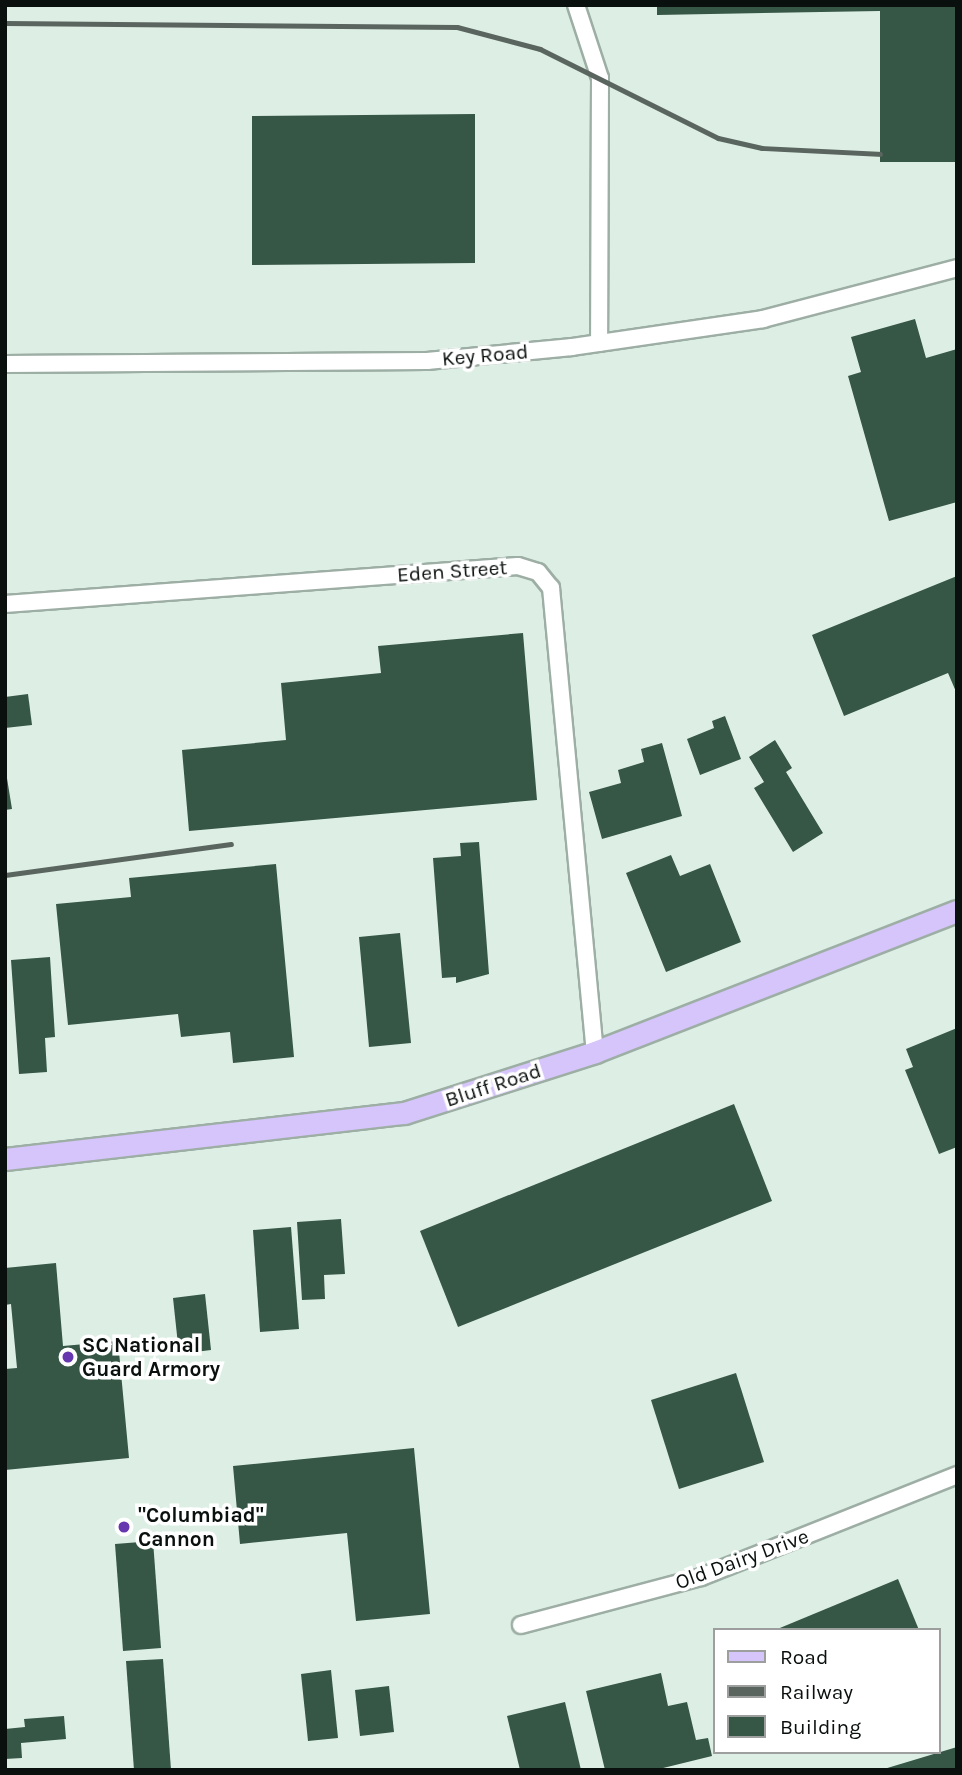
<!DOCTYPE html>
<style>
body{margin:0}
#map{position:relative;width:962px;height:1775px;overflow:hidden;background:#ddefe5;font-family:Karla,sans-serif}
div>[style]{position:absolute}
.building>*{inset:0;background:#365646}
.roads{filter:drop-shadow(2px 0 #9daea5) drop-shadow(-2px 0 #9daea5) drop-shadow(0 2px #9daea5) drop-shadow(0 -2px #9daea5)}
.minor>*{height:16px;margin:-8px;padding:0 8px;transform-origin:8px;border-radius:8px;background:#fff}
.major>*{height:21px;margin:-10.5px;padding:0 10.5px;transform-origin:10.5px;border-radius:10.5px;background:#d5c5fb}
.rail>*{height:5px;margin:-2.5px;padding:0 2.5px;transform-origin:2.5px;border-radius:2.5px;background:#5a655f}
.dots>*{width:19px;height:19px;translate:-50% -50%;box-sizing:border-box;border:4px solid #fff;border-radius:50%}
span{translate:-50% -50%;white-space:nowrap;text-align:center;line-height:1.15;-webkit-text-stroke:7px #fff;paint-order:stroke}
.street-label{font-size:21px;color:#0a100d}
.poi-label{font-size:21px;color:#0a100d;font-weight:700}
.left{translate:0 -50%;text-align:left}
.frame{position:absolute;inset:0;border:7px solid #0a100d;pointer-events:none}
.legend{position:absolute;left:713px;top:1628px;width:228px;height:126px;box-sizing:border-box;background:#fff;border:2px solid #9d9f9e;margin:0;padding:9px 12px;list-style:none;font-size:21px;color:#0a100d}
.legend li{display:flex;align-items:center;gap:14px;height:35px}
.legend b{width:35px;border:2px solid #9d9f9e}
</style>
<div id="map">
<div class="building">
<i style="clip-path:polygon(657px 5px,957px 5px,957px 162px,880px 162px,880px 11px,657px 15px)"></i>
<i style="clip-path:polygon(475px 114px,475px 263px,252px 265px,252px 116px)"></i>
<i style="clip-path:polygon(915px 319px,926px 358px,957px 349px,957px 502px,889px 521px,848px 376px,861px 372px,851px 337px)"></i>
<i style="clip-path:polygon(957px 576px,957px 694px,948px 673px,844px 716px,812px 635px)"></i>
<i style="clip-path:polygon(523px 633px,537px 800px,189px 831px,182px 750px,286px 740px,281px 683px,381px 673px,378px 646px)"></i>
<i style="clip-path:polygon(28px 694px,32px 725px,5px 728px,5px 697px)"></i>
<i style="clip-path:polygon(725px 716px,741px 759px,700px 775px,687px 739px,714px 728px,712px 721px)"></i>
<i style="clip-path:polygon(775px 740px,792px 768px,786px 772px,823px 833px,793px 852px,754px 788px,764px 782px,749px 757px)"></i>
<i style="clip-path:polygon(662px 743px,682px 816px,602px 839px,589px 792px,621px 783px,618px 770px,644px 762px,641px 749px)"></i>
<i style="clip-path:polygon(5px 766px,12px 809px,5px 810px)"></i>
<i style="clip-path:polygon(479px 842px,489px 974px,456px 983px,456px 977px,442px 978px,433px 858px,461px 856px,460px 843px)"></i>
<i style="clip-path:polygon(671px 855px,680px 876px,710px 864px,741px 942px,666px 972px,626px 873px)"></i>
<i style="clip-path:polygon(276px 864px,294px 1057px,233px 1063px,230px 1032px,181px 1037px,178px 1014px,68px 1025px,56px 904px,131px 897px,129px 878px)"></i>
<i style="clip-path:polygon(400px 933px,411px 1043px,369px 1047px,359px 937px)"></i>
<i style="clip-path:polygon(50px 957px,55px 1037px,45px 1038px,47px 1072px,19px 1074px,11px 960px)"></i>
<i style="clip-path:polygon(957px 1028px,957px 1147px,939px 1154px,905px 1070px,913px 1067px,906px 1049px)"></i>
<i style="clip-path:polygon(734px 1104px,772px 1201px,458px 1327px,420px 1231px)"></i>
<i style="clip-path:polygon(341px 1219px,345px 1274px,324px 1275px,325px 1299px,302px 1300px,297px 1222px)"></i>
<i style="clip-path:polygon(291px 1227px,299px 1329px,260px 1332px,253px 1230px)"></i>
<i style="clip-path:polygon(56px 1263px,63px 1346px,118px 1341px,129px 1458px,5px 1470px,5px 1369px,17px 1368px,11px 1304px,5px 1305px,5px 1268px)"></i>
<i style="clip-path:polygon(205px 1294px,211px 1350px,179px 1354px,173px 1298px)"></i>
<i style="clip-path:polygon(736px 1373px,764px 1462px,679px 1489px,651px 1400px)"></i>
<i style="clip-path:polygon(414px 1448px,430px 1614px,356px 1621px,347px 1533px,240px 1544px,233px 1466px)"></i>
<i style="clip-path:polygon(153px 1541px,161px 1648px,123px 1651px,115px 1544px)"></i>
<i style="clip-path:polygon(898px 1579px,919px 1630px,775px 1630px)"></i>
<i style="clip-path:polygon(163px 1659px,171px 1770px,134px 1770px,126px 1661px)"></i>
<i style="clip-path:polygon(331px 1670px,338px 1738px,308px 1741px,301px 1674px)"></i>
<i style="clip-path:polygon(661px 1673px,668px 1706px,687px 1702px,696px 1740px,708px 1738px,712px 1756px,655px 1770px,605px 1770px,586px 1691px)"></i>
<i style="clip-path:polygon(389px 1686px,394px 1732px,360px 1736px,355px 1690px)"></i>
<i style="clip-path:polygon(565px 1702px,581px 1770px,520px 1770px,507px 1716px)"></i>
<i style="clip-path:polygon(64px 1716px,66px 1739px,21px 1743px,22px 1758px,5px 1759px,5px 1729px,25px 1727px,24px 1719px)"></i>
<i style="clip-path:polygon(957px 1747px,957px 1770px,884px 1770px,884px 1769px)"></i>
</div>
<div class="roads">
<div class="minor">
<i style="left:576px;top:5px;width:77px;rotate:71.8deg"></i>
<i style="left:600px;top:78px;width:265px;rotate:90.2deg"></i>
<i style="left:5px;top:364px;width:422px;rotate:-0.4deg"></i>
<i style="left:427px;top:361px;width:146px;rotate:-5.5deg"></i>
<i style="left:572px;top:347px;width:193px;rotate:-8.3deg"></i>
<i style="left:763px;top:319px;width:201px;rotate:-14.7deg"></i>
<i style="left:5px;top:604px;width:514px;rotate:-4.24deg"></i>
<i style="left:518px;top:566px;width:21px;rotate:17deg"></i>
<i style="left:538px;top:572px;width:21px;rotate:51deg"></i>
<i style="left:551px;top:588px;width:466px;rotate:84.6deg"></i>
<i style="left:521px;top:1625px;width:186px;rotate:-14.9deg"></i>
<i style="left:701px;top:1577px;width:276px;rotate:-21.7deg"></i>
</div>
<div class="major">
<i style="left:5px;top:1159px;width:402px;rotate:-6.6deg"></i>
<i style="left:404px;top:1113px;width:201px;rotate:-17.7deg"></i>
<i style="left:595px;top:1052px;width:388px;rotate:-21.3deg"></i>
</div>
</div>
<div class="rail">
<i style="left:5px;top:23px;width:452px;rotate:0.5deg"></i>
<i style="left:457px;top:27px;width:86px;rotate:14.8deg"></i>
<i style="left:540px;top:49px;width:199px;rotate:26.6deg"></i>
<i style="left:718px;top:138px;width:45px;rotate:12.8deg"></i>
<i style="left:762px;top:148px;width:118px;rotate:2.9deg"></i>
<i style="left:5px;top:875px;width:228px;rotate:-7.8deg"></i>
</div>
<div class="dots">
<i style="left:68px;top:1357px;background:#6737af"></i>
<i style="left:124px;top:1527px;background:#6737af"></i>
</div>
<div class="street-label">
<span style="left:485px;top:355px;rotate:-5deg">Key Road</span>
<span style="left:452px;top:571px;rotate:-4deg">Eden Street</span>
<span style="left:493px;top:1085px;rotate:-18deg">Bluff Road</span>
<span style="left:742px;top:1559px;rotate:-20deg">Old Dairy Drive</span>
</div>
<div class="poi-label">
<span class="left" style="left:82px;top:1357px">SC National<br>Guard Armory</span>
<span class="left" style="left:138px;top:1527px">"Columbiad"<br>Cannon</span>
</div>
<div class="frame"></div>
<ul class="legend">
<li><b style="height:9px;background:#d5c5fb"></b>Road</li>
<li><b style="height:9px;background:#5a655f"></b>Railway</li>
<li><b style="height:19px;background:#365646"></b>Building</li>
</ul>
</div>
